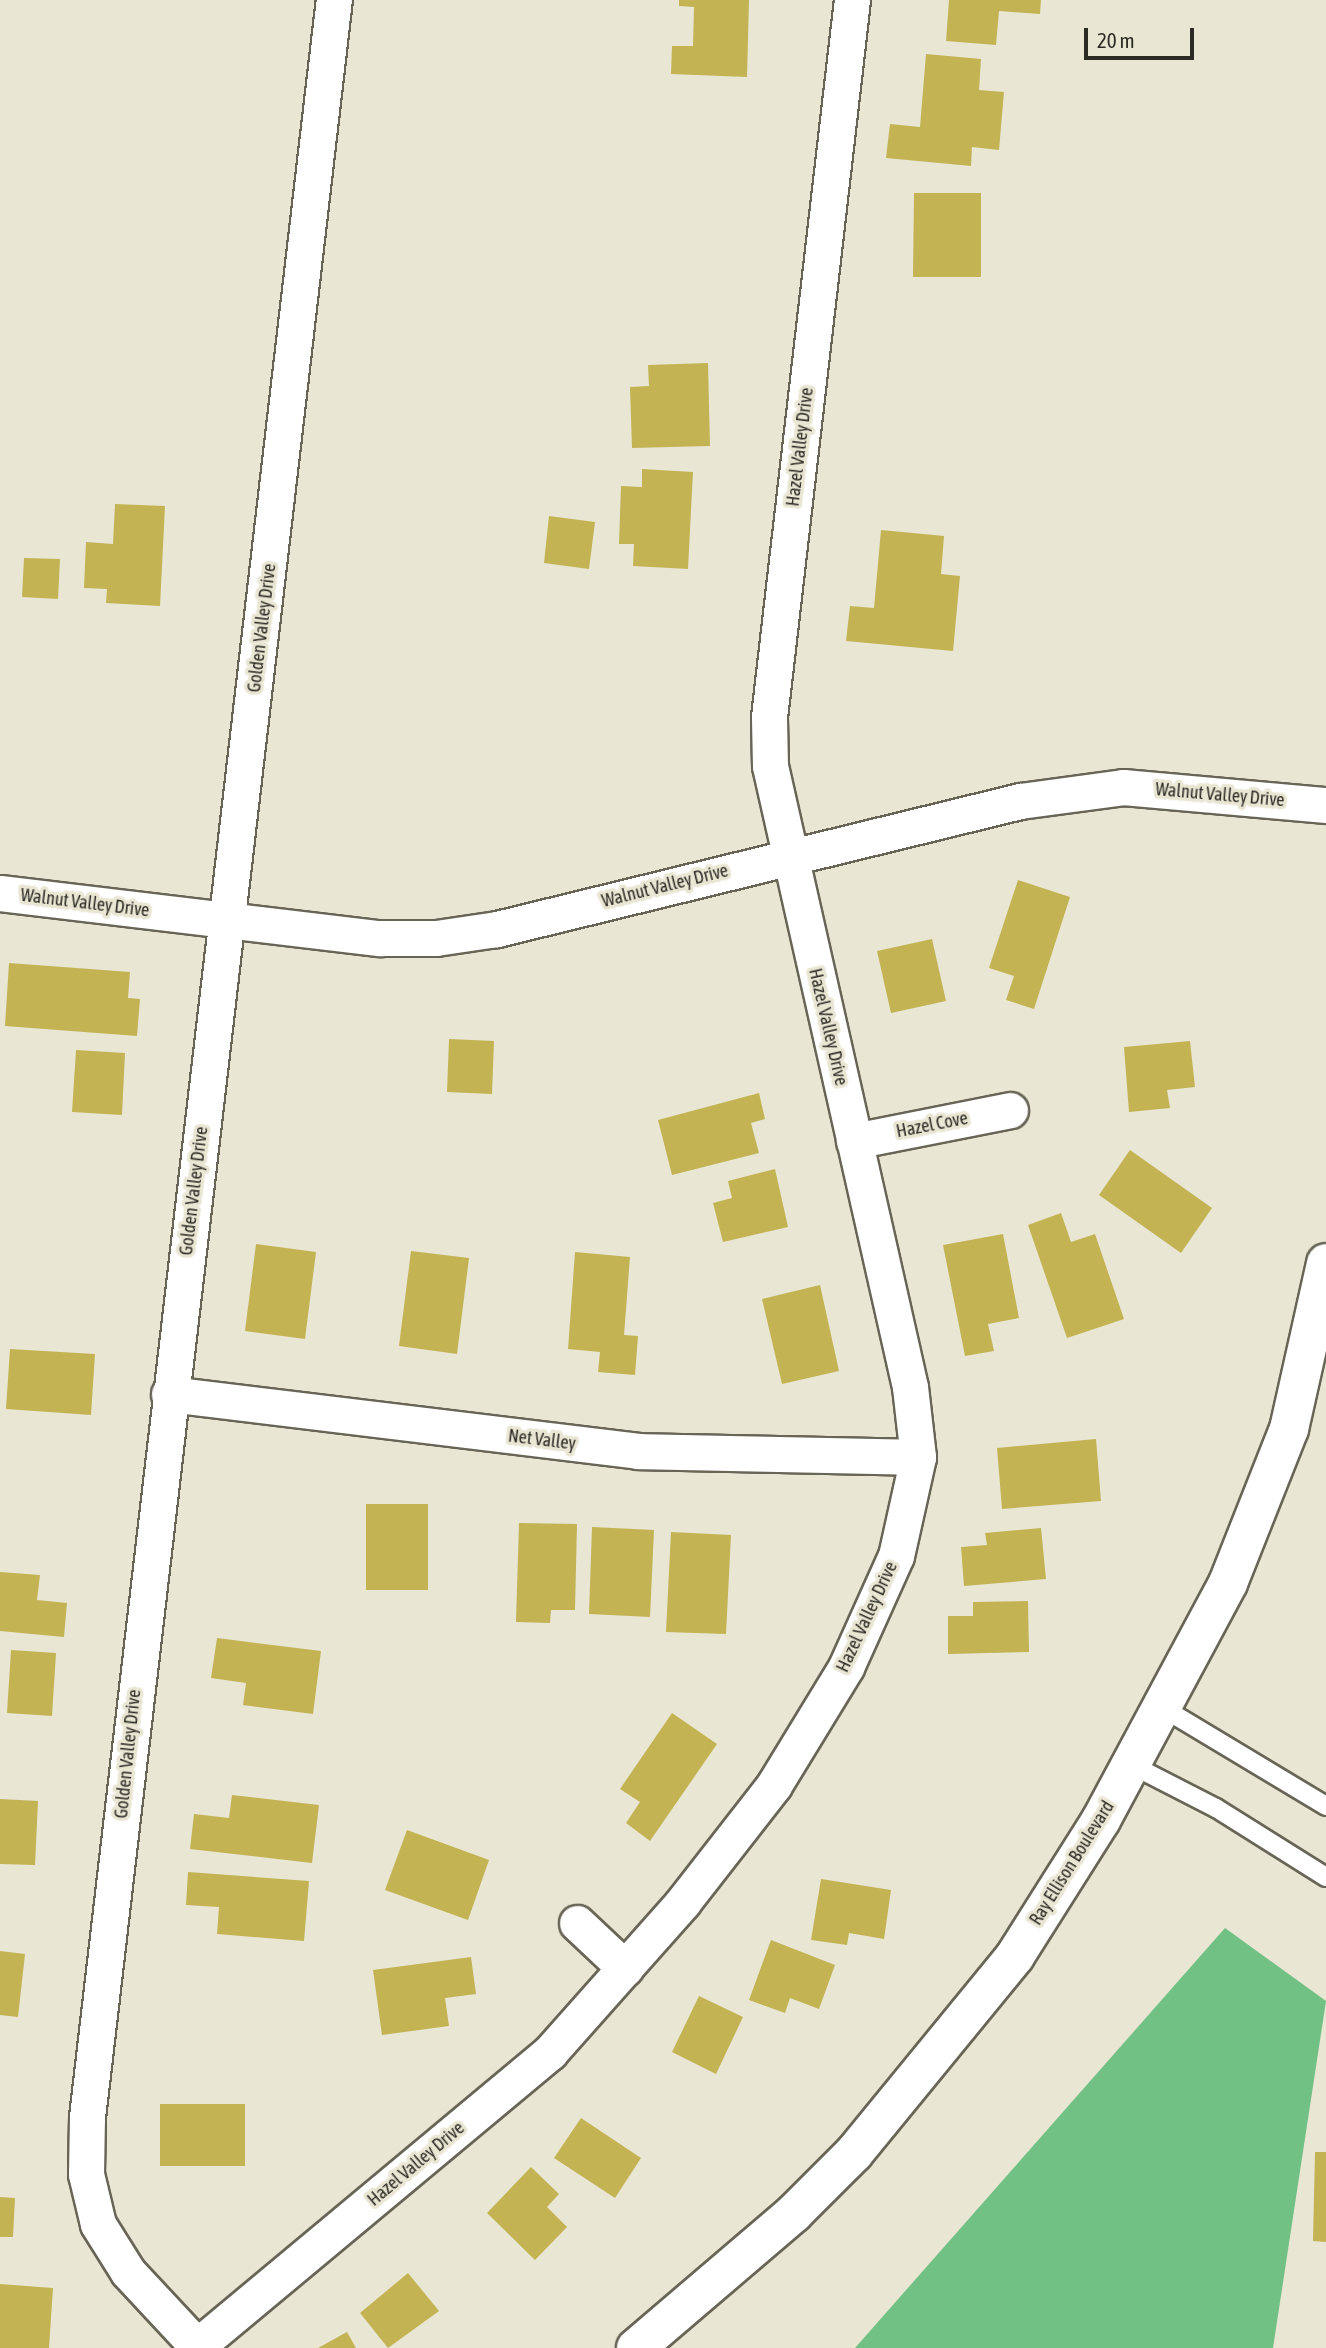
<!DOCTYPE html>
<style>
body{margin:0}
#map{position:relative;width:1326px;height:2348px;overflow:hidden;background:#e9e6d4;font-family:"Asap Condensed",sans-serif}
div>[style]{position:absolute}
.forest>*{inset:0;background:#72c184}
.building>*{inset:0;background:#c3b353}
.roads{filter:drop-shadow(2px 0 #686556) drop-shadow(-2px 0 #686556) drop-shadow(0 2px #686556) drop-shadow(0 -2px #686556)}
.lane>*{height:18px;margin:-9px;padding:0 9px;transform-origin:9px;border-radius:9px;background:#fff}
.street>*{height:35px;margin:-17.5px;padding:0 17.5px;transform-origin:17.5px;border-radius:17.5px;background:#fff}
.secondary>*{height:38px;margin:-19px;padding:0 19px;transform-origin:19px;border-radius:19px;background:#fff}
span{translate:-50% -50%;white-space:nowrap;text-align:center;line-height:1.15;-webkit-text-stroke:7px #e9e6d4;paint-order:stroke}
.street-label{font-size:18px;color:#2c2b24}
.scale{position:absolute;left:1084px;top:28px;width:110px;height:32px;box-sizing:border-box;border:4px solid #2c2b24;border-top:0;padding-left:9px;font-size:21px;line-height:24px;white-space:nowrap;color:#2c2b24;-webkit-text-stroke:5px #e9e6d4;paint-order:stroke}
</style>
<div id="map">
<div class="forest">
<i style="clip-path:polygon(1225px 1928px,1326px 2001px,1273px 2348px,855px 2348px)"></i>
</div>
<div class="building">
<i style="clip-path:polygon(679px 0,749px 0,747px 77px,671px 74px,672px 46px,693px 46px,694px 7px,679px 6px)"></i>
<i style="clip-path:polygon(949px 0,1041px 0,1040px 14px,999px 11px,996px 45px,946px 41px)"></i>
<i style="clip-path:polygon(926px 54px,981px 59px,979px 90px,1004px 92px,999px 150px,972px 147px,971px 166px,886px 158px,890px 124px,920px 127px)"></i>
<i style="clip-path:polygon(914px 193px,981px 193px,981px 277px,913px 277px)"></i>
<i style="clip-path:polygon(708px 363px,710px 446px,632px 448px,630px 387px,649px 386px,648px 365px)"></i>
<i style="clip-path:polygon(642px 469px,693px 472px,688px 569px,633px 566px,634px 544px,619px 544px,621px 486px,642px 487px)"></i>
<i style="clip-path:polygon(115px 504px,165px 506px,160px 606px,106px 603px,107px 589px,84px 588px,86px 542px,113px 544px)"></i>
<i style="clip-path:polygon(549px 516px,595px 522px,589px 569px,544px 563px)"></i>
<i style="clip-path:polygon(881px 530px,944px 536px,941px 574px,960px 576px,953px 651px,846px 641px,850px 606px,874px 608px)"></i>
<i style="clip-path:polygon(24px 558px,60px 559px,58px 599px,22px 597px)"></i>
<i style="clip-path:polygon(1018px 880px,1070px 897px,1034px 1009px,1006px 1000px,1014px 976px,989px 968px)"></i>
<i style="clip-path:polygon(932px 939px,946px 1001px,891px 1013px,877px 951px)"></i>
<i style="clip-path:polygon(9px 963px,130px 972px,128px 998px,140px 999px,137px 1036px,5px 1026px)"></i>
<i style="clip-path:polygon(449px 1039px,494px 1041px,492px 1094px,447px 1092px)"></i>
<i style="clip-path:polygon(1190px 1041px,1195px 1087px,1167px 1090px,1170px 1108px,1129px 1112px,1124px 1047px)"></i>
<i style="clip-path:polygon(76px 1050px,125px 1053px,122px 1115px,72px 1112px)"></i>
<i style="clip-path:polygon(759px 1093px,765px 1119px,751px 1123px,759px 1153px,672px 1175px,658px 1120px)"></i>
<i style="clip-path:polygon(1130px 1150px,1212px 1208px,1181px 1253px,1099px 1195px)"></i>
<i style="clip-path:polygon(775px 1169px,788px 1227px,723px 1242px,713px 1203px,732px 1198px,728px 1181px)"></i>
<i style="clip-path:polygon(1061px 1213px,1071px 1242px,1095px 1234px,1124px 1319px,1067px 1338px,1028px 1225px)"></i>
<i style="clip-path:polygon(1003px 1234px,1019px 1318px,988px 1324px,994px 1351px,965px 1356px,943px 1245px)"></i>
<i style="clip-path:polygon(256px 1244px,316px 1252px,305px 1339px,245px 1331px)"></i>
<i style="clip-path:polygon(411px 1251px,469px 1258px,457px 1354px,399px 1346px)"></i>
<i style="clip-path:polygon(575px 1252px,630px 1257px,624px 1335px,638px 1336px,635px 1375px,598px 1372px,600px 1352px,568px 1349px)"></i>
<i style="clip-path:polygon(820px 1285px,839px 1371px,782px 1384px,762px 1299px)"></i>
<i style="clip-path:polygon(10px 1349px,95px 1354px,91px 1415px,6px 1409px)"></i>
<i style="clip-path:polygon(1096px 1439px,1101px 1501px,1002px 1509px,997px 1448px)"></i>
<i style="clip-path:polygon(366px 1504px,428px 1504px,428px 1590px,366px 1590px)"></i>
<i style="clip-path:polygon(519px 1523px,577px 1524px,575px 1610px,551px 1610px,550px 1623px,516px 1622px)"></i>
<i style="clip-path:polygon(592px 1527px,654px 1530px,650px 1617px,589px 1614px)"></i>
<i style="clip-path:polygon(1041px 1528px,1046px 1579px,964px 1586px,961px 1547px,987px 1545px,985px 1533px)"></i>
<i style="clip-path:polygon(671px 1532px,731px 1535px,726px 1634px,666px 1632px)"></i>
<i style="clip-path:polygon(0 1572px,40px 1575px,37px 1600px,67px 1603px,64px 1637px,0 1631px)"></i>
<i style="clip-path:polygon(1028px 1601px,1029px 1652px,948px 1654px,948px 1616px,973px 1616px,973px 1602px)"></i>
<i style="clip-path:polygon(217px 1638px,321px 1651px,313px 1714px,243px 1705px,246px 1683px,211px 1678px)"></i>
<i style="clip-path:polygon(11px 1650px,56px 1653px,52px 1716px,7px 1713px)"></i>
<i style="clip-path:polygon(672px 1713px,717px 1744px,650px 1841px,626px 1823px,640px 1802px,620px 1789px)"></i>
<i style="clip-path:polygon(232px 1795px,319px 1805px,312px 1863px,190px 1849px,194px 1814px,229px 1818px)"></i>
<i style="clip-path:polygon(0 1799px,38px 1801px,35px 1865px,0 1864px)"></i>
<i style="clip-path:polygon(407px 1830px,489px 1860px,468px 1920px,385px 1890px)"></i>
<i style="clip-path:polygon(188px 1872px,309px 1881px,304px 1941px,217px 1934px,219px 1907px,186px 1905px)"></i>
<i style="clip-path:polygon(821px 1879px,891px 1890px,884px 1939px,849px 1933px,847px 1945px,811px 1940px)"></i>
<i style="clip-path:polygon(771px 1940px,835px 1965px,819px 2009px,790px 1998px,785px 2013px,749px 2000px)"></i>
<i style="clip-path:polygon(0 1951px,25px 1954px,18px 2017px,0 2015px)"></i>
<i style="clip-path:polygon(471px 1957px,476px 1994px,445px 1998px,449px 2026px,382px 2035px,373px 1970px)"></i>
<i style="clip-path:polygon(699px 1996px,743px 2017px,716px 2074px,672px 2052px)"></i>
<i style="clip-path:polygon(160px 2104px,245px 2104px,245px 2166px,160px 2166px)"></i>
<i style="clip-path:polygon(581px 2118px,641px 2158px,615px 2198px,554px 2158px)"></i>
<i style="clip-path:polygon(1315px 2152px,1326px 2152px,1326px 2242px,1313px 2241px)"></i>
<i style="clip-path:polygon(531px 2167px,559px 2194px,547px 2207px,567px 2227px,535px 2260px,487px 2213px)"></i>
<i style="clip-path:polygon(0 2197px,15px 2198px,13px 2237px,0 2237px)"></i>
<i style="clip-path:polygon(408px 2273px,439px 2311px,388px 2348px,360px 2313px)"></i>
<i style="clip-path:polygon(0 2284px,53px 2288px,49px 2348px,0 2348px)"></i>
<i style="clip-path:polygon(347px 2332px,356px 2348px,318px 2348px)"></i>
</div>
<div class="roads">
<div class="lane">
<i style="left:1163px;top:1708px;width:190px;rotate:31deg"></i>
<i style="left:1130px;top:1764px;width:97px;rotate:27.1deg"></i>
<i style="left:1216px;top:1808px;width:130px;rotate:32.1deg"></i>
</div>
<div class="street">
<i style="left:0;top:893px;width:383px;rotate:6.8deg"></i>
<i style="left:380px;top:938px;width:56px"></i>
<i style="left:436px;top:938px;width:62px;rotate:-8.4deg"></i>
<i style="left:497px;top:929px;width:538px;rotate:-13.75deg"></i>
<i style="left:1020px;top:801px;width:104px;rotate:-7.7deg"></i>
<i style="left:1123px;top:787px;width:204px;rotate:5.1deg"></i>
<i style="left:854px;top:1141px;width:159px;rotate:-11.2deg"></i>
<i style="left:169px;top:1394px;width:472px;rotate:6.9deg"></i>
<i style="left:638px;top:1451px;width:280px;rotate:1.2deg"></i>
<i style="left:577px;top:1923px;width:66px;rotate:43.2deg"></i>
<i style="left:197px;top:2346px;width:101px;rotate:-133deg"></i>
<i style="left:128px;top:2272px;width:57px;rotate:-122deg"></i>
<i style="left:98px;top:2224px;width:51px;rotate:-103.5deg"></i>
<i style="left:86px;top:2174px;width:57px;rotate:-89deg"></i>
<i style="left:87px;top:2117px;width:2131px;rotate:-83.35deg"></i>
<i style="left:195px;top:2348px;width:462px;rotate:-39.8deg"></i>
<i style="left:550px;top:2052px;width:200px;rotate:-48.4deg"></i>
<i style="left:683px;top:1902px;width:148px;rotate:-52.1deg"></i>
<i style="left:774px;top:1785px;width:138px;rotate:-58.6deg"></i>
<i style="left:846px;top:1667px;width:122px;rotate:-65.8deg"></i>
<i style="left:896px;top:1556px;width:101px;rotate:-77.5deg"></i>
<i style="left:918px;top:1457px;width:70px;rotate:-96.5deg"></i>
<i style="left:910px;top:1387px;width:637px;rotate:-102.7deg"></i>
<i style="left:770px;top:766px;width:49px;rotate:-91.2deg"></i>
<i style="left:769px;top:717px;width:722px;rotate:-83.4deg"></i>
</div>
<div class="secondary">
<i style="left:636px;top:2348px;width:208px;rotate:-40.5deg"></i>
<i style="left:794px;top:2213px;width:85px;rotate:-45deg"></i>
<i style="left:854px;top:2153px;width:254px;rotate:-50.7deg"></i>
<i style="left:1015px;top:1956px;width:161px;rotate:-57.7deg"></i>
<i style="left:1101px;top:1820px;width:269px;rotate:-61.8deg"></i>
<i style="left:1228px;top:1583px;width:166px;rotate:-68.4deg"></i>
<i style="left:1289px;top:1429px;width:170px;rotate:-77.4deg"></i>
</div>
</div>
<div class="street-label">
<span style="left:800px;top:447px;rotate:-83deg">Hazel Valley Drive</span>
<span style="left:262px;top:628px;rotate:-83deg">Golden Valley Drive</span>
<span style="left:1220px;top:795px;rotate:5deg">Walnut Valley Drive</span>
<span style="left:665px;top:886px;rotate:-14deg">Walnut Valley Drive</span>
<span style="left:85px;top:903px;rotate:7deg">Walnut Valley Drive</span>
<span style="left:828px;top:1027px;rotate:77deg">Hazel Valley Drive</span>
<span style="left:932px;top:1125px;rotate:-11deg">Hazel Cove</span>
<span style="left:194px;top:1191px;rotate:-83deg">Golden Valley Drive</span>
<span style="left:542px;top:1440px;rotate:7deg">Net Valley</span>
<span style="left:867px;top:1617px;rotate:-65deg">Hazel Valley Drive</span>
<span style="left:128px;top:1754px;rotate:-84deg">Golden Valley Drive</span>
<span style="left:1072px;top:1863px;rotate:-58deg">Ray Ellison Boulevard</span>
<span style="left:416px;top:2164px;rotate:-40deg">Hazel Valley Drive</span>
</div>
<div class="scale">20 m</div>
</div>
